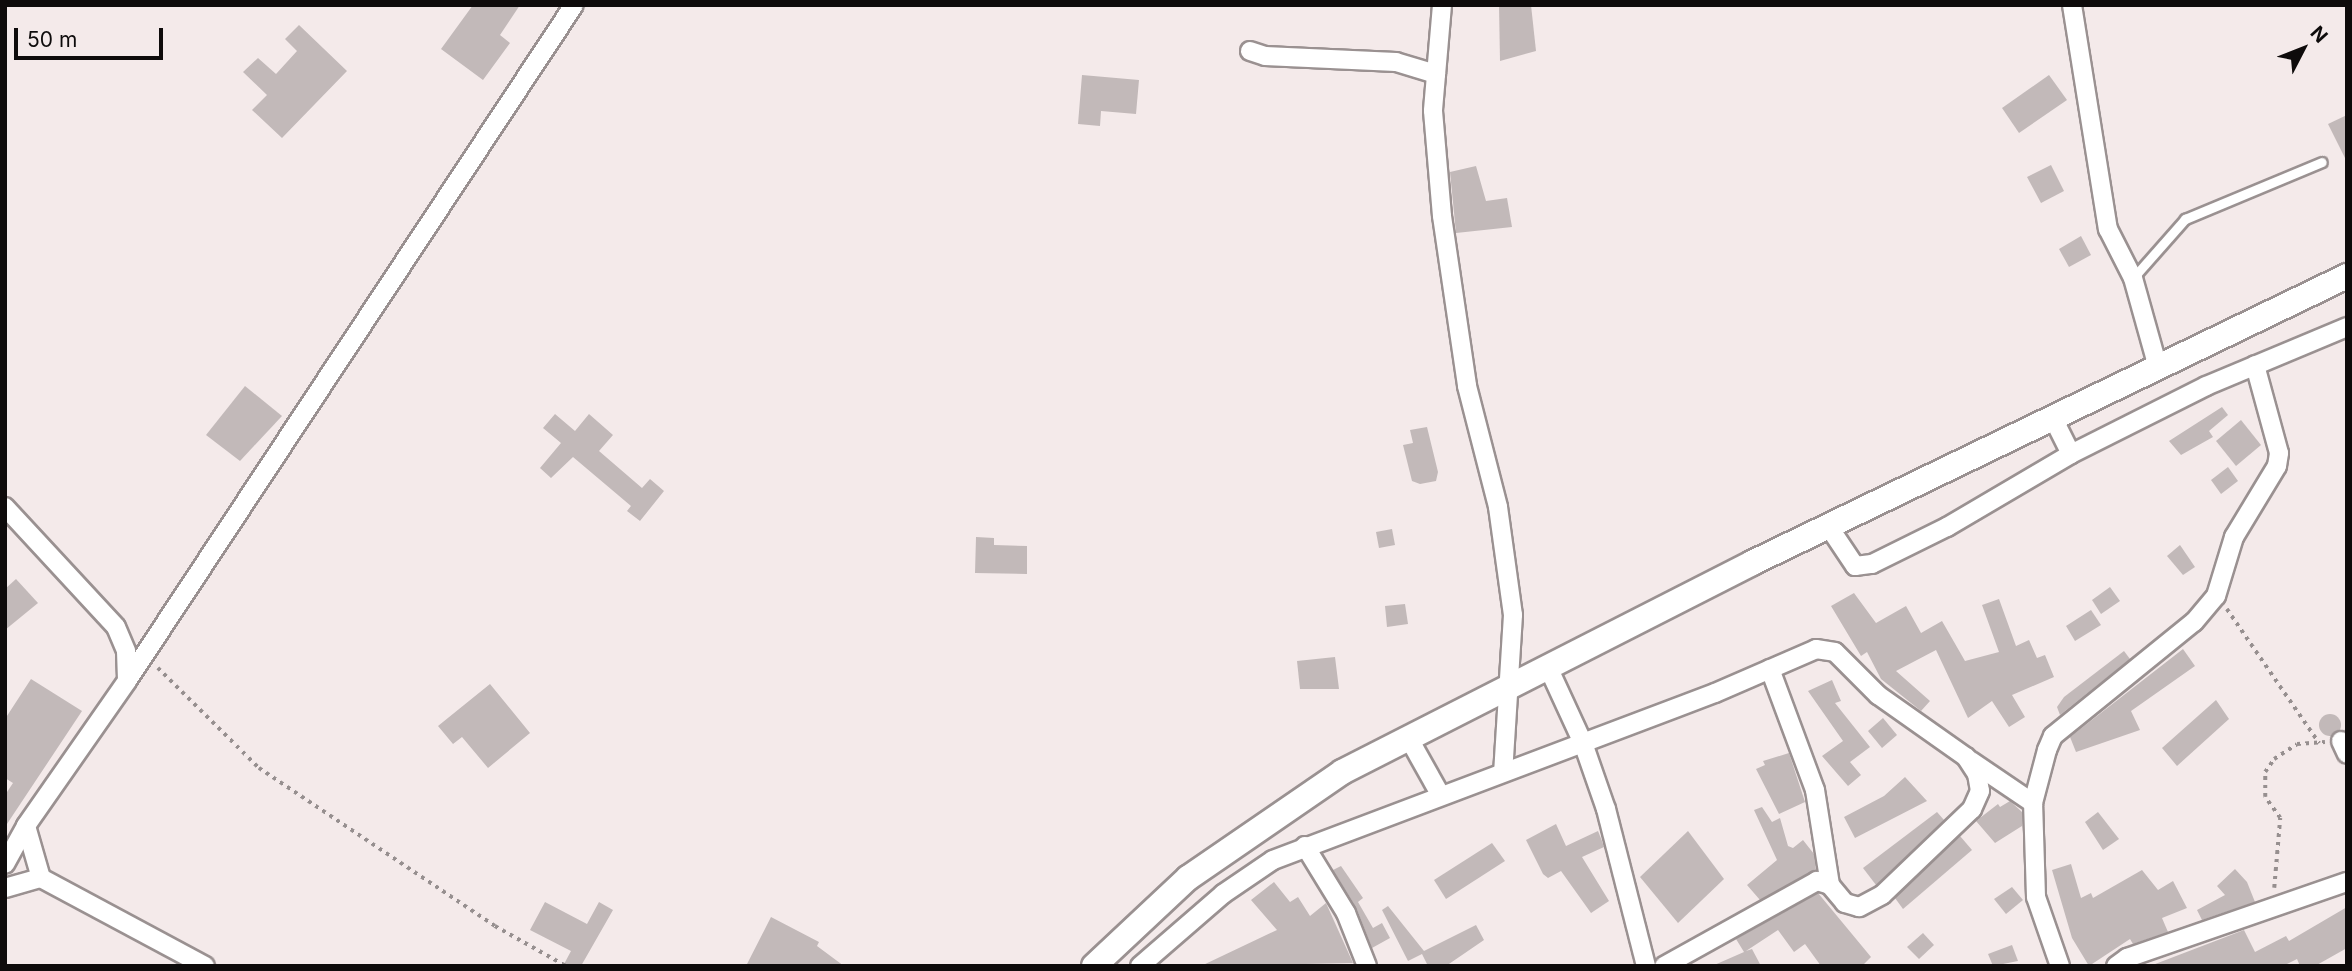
<!DOCTYPE html>
<style>
body{margin:0}
#map{position:relative;width:2352px;height:971px;overflow:hidden;background:#f4eaea;font-family:Inter,sans-serif}
div>[style]{position:absolute}
.building>*{inset:0;background:#c2b9b9}
.round{border-radius:50%}
.path>*{height:3.5px;margin-top:-1.75px;transform-origin:0;background:repeating-linear-gradient(90deg,#968f8f 0 3.5px,transparent 0 8.5px)}
.roads{filter:drop-shadow(2px 0 #9a9191) drop-shadow(-2px 0 #9a9191) drop-shadow(0 2px #9a9191) drop-shadow(0 -2px #9a9191)}
.lane>*{height:9px;margin:-4.5px;padding:0 4.5px;transform-origin:4.5px;border-radius:4.5px;background:#fff}
.street>*{height:18px;margin:-9px;padding:0 9px;transform-origin:9px;border-radius:9px;background:#fff}
.secondary>*{height:24px;margin:-12px;padding:0 12px;transform-origin:12px;border-radius:12px;background:#fff}
span{translate:-50% -50%;white-space:nowrap;text-align:center;line-height:1.15;-webkit-text-stroke:6px #f4eaea;paint-order:stroke}
.frame{position:absolute;inset:0;border:7px solid #0e0b0b;pointer-events:none}
.north{position:absolute;left:2268px;top:14px;width:70px;height:70px;-webkit-text-stroke:5px #f4eaea;paint-order:stroke;rotate:48deg;font-size:19px;font-weight:700;line-height:28px;text-align:center;color:#0e0b0b}
.north::after{content:'';display:block;margin:auto;width:24px;height:32px;background:#0e0b0b;clip-path:polygon(50% 0,100% 100%,50% 72%,0 100%)}
.scale{position:absolute;left:14px;top:28px;width:149px;height:32px;box-sizing:border-box;border:4px solid #0e0b0b;border-top:0;padding-left:9px;font-size:21px;line-height:24px;white-space:nowrap;color:#0e0b0b;-webkit-text-stroke:5px #f4eaea;paint-order:stroke}
</style>
<div id="map">
<div class="building">
<i style="clip-path:polygon(473px 5px,520px 5px,500px 35px,510px 43px,483px 80px,441px 49px)"></i>
<i style="clip-path:polygon(1499px 5px,1531px 5px,1536px 51px,1500px 61px)"></i>
<i style="clip-path:polygon(299px 25px,347px 71px,282px 138px,252px 110px,267px 95px,243px 72px,258px 58px,276px 74px,297px 51px,285px 39px)"></i>
<i style="clip-path:polygon(1082px 75px,1139px 80px,1136px 114px,1101px 111px,1100px 126px,1078px 124px)"></i>
<i style="clip-path:polygon(2049px 75px,2067px 100px,2019px 133px,2002px 108px)"></i>
<i style="clip-path:polygon(2347px 115px,2347px 162px,2328px 124px)"></i>
<i style="clip-path:polygon(2051px 165px,2064px 191px,2041px 203px,2027px 177px)"></i>
<i style="clip-path:polygon(1476px 166px,1486px 201px,1507px 198px,1512px 227px,1456px 233px,1450px 172px)"></i>
<i style="clip-path:polygon(2081px 236px,2091px 255px,2069px 267px,2059px 249px)"></i>
<i style="clip-path:polygon(245px 386px,282px 416px,240px 461px,206px 435px)"></i>
<i style="clip-path:polygon(2222px 407px,2228px 415px,2209px 431px,2213px 437px,2181px 455px,2169px 441px)"></i>
<i style="clip-path:polygon(555px 414px,575px 431px,589px 414px,613px 435px,599px 451px,642px 488px,650px 479px,664px 491px,640px 521px,627px 511px,631px 506px,573px 457px,551px 478px,540px 468px,561px 443px,543px 428px)"></i>
<i style="clip-path:polygon(2241px 420px,2261px 445px,2236px 466px,2216px 441px)"></i>
<i style="clip-path:polygon(1427px 427px,1438px 472px,1436px 481px,1420px 484px,1412px 481px,1403px 445px,1413px 443px,1410px 430px)"></i>
<i style="clip-path:polygon(2228px 467px,2238px 481px,2221px 494px,2211px 480px)"></i>
<i style="clip-path:polygon(1392px 529px,1395px 545px,1379px 548px,1376px 532px)"></i>
<i style="clip-path:polygon(976px 537px,994px 538px,994px 545px,1027px 546px,1027px 574px,975px 573px)"></i>
<i style="clip-path:polygon(2180px 545px,2195px 567px,2183px 575px,2167px 556px)"></i>
<i style="clip-path:polygon(16px 579px,38px 603px,5px 630px,5px 589px)"></i>
<i style="clip-path:polygon(2110px 587px,2120px 601px,2101px 614px,2092px 600px)"></i>
<i style="clip-path:polygon(1854px 593px,1876px 623px,1906px 606px,1921px 633px,1942px 621px,1965px 661px,1999px 652px,1982px 605px,1999px 599px,2016px 646px,2029px 640px,2037px 658px,2045px 655px,2054px 677px,2012px 695px,2025px 717px,2009px 727px,1992px 701px,1968px 718px,1936px 650px,1896px 671px,1930px 701px,1921px 711px,1881px 679px,1867px 652px,1861px 656px,1831px 606px)"></i>
<i style="clip-path:polygon(1405px 604px,1408px 624px,1387px 627px,1385px 606px)"></i>
<i style="clip-path:polygon(2091px 610px,2101px 625px,2075px 641px,2066px 626px)"></i>
<i style="clip-path:polygon(2183px 649px,2195px 666px,2131px 711px,2140px 730px,2076px 752px,2070px 737px)"></i>
<i style="clip-path:polygon(2124px 651px,2130px 659px,2060px 715px,2057px 707px,2064px 697px)"></i>
<i style="clip-path:polygon(1335px 657px,1339px 689px,1300px 689px,1297px 661px)"></i>
<i style="clip-path:polygon(31px 679px,82px 711px,5px 827px,5px 795px,13px 783px,5px 778px,5px 719px)"></i>
<i style="clip-path:polygon(1832px 680px,1841px 701px,1835px 703px,1870px 747px,1850px 762px,1861px 775px,1848px 786px,1822px 756px,1843px 741px,1808px 691px)"></i>
<i style="clip-path:polygon(490px 684px,530px 733px,488px 768px,462px 737px,453px 744px,438px 726px)"></i>
<i style="clip-path:polygon(2216px 700px,2229px 719px,2177px 766px,2162px 748px)"></i>
<i class="round" style="left:2319px;top:714px;width:22px;height:22px"></i>
<i style="clip-path:polygon(1883px 718px,1897px 735px,1882px 748px,1868px 731px)"></i>
<i style="clip-path:polygon(1789px 753px,1805px 802px,1779px 814px,1756px 769px,1765px 765px,1763px 761px)"></i>
<i style="clip-path:polygon(1905px 777px,1927px 801px,1855px 838px,1844px 817px,1884px 796px)"></i>
<i style="clip-path:polygon(2010px 801px,2022px 812px,2022px 826px,1995px 843px,1976px 821px,1998px 804px,2000px 807px)"></i>
<i style="clip-path:polygon(1762px 807px,1772px 822px,1780px 818px,1788px 846px,1793px 848px,1803px 840px,1814px 854px,1816px 870px,1760px 900px,1747px 885px,1777px 860px,1754px 810px)"></i>
<i style="clip-path:polygon(1937px 812px,1944px 820px,1876px 885px,1863px 868px)"></i>
<i style="clip-path:polygon(2098px 812px,2119px 839px,2103px 850px,2085px 822px)"></i>
<i style="clip-path:polygon(1556px 824px,1566px 846px,1598px 831px,1602px 841px,1604px 847px,1582px 857px,1609px 901px,1591px 913px,1561px 871px,1548px 878px,1543px 874px,1526px 840px)"></i>
<i style="clip-path:polygon(1688px 831px,1724px 879px,1678px 923px,1640px 877px)"></i>
<i style="clip-path:polygon(1960px 836px,1972px 850px,1903px 909px,1895px 898px)"></i>
<i style="clip-path:polygon(1492px 843px,1505px 861px,1446px 899px,1434px 880px)"></i>
<i style="clip-path:polygon(2071px 864px,2081px 898px,2091px 893px,2093px 898px,2142px 870px,2158px 890px,2173px 881px,2187px 908px,2162px 918px,2168px 932px,2133px 944px,2130px 939px,2089px 966px,2072px 938px,2052px 870px)"></i>
<i style="clip-path:polygon(1341px 866px,1363px 898px,1358px 902px,1373px 928px,1382px 923px,1390px 938px,1372px 948px,1356px 907px,1333px 870px)"></i>
<i style="clip-path:polygon(2235px 869px,2247px 882px,2255px 902px,2202px 920px,2197px 910px,2225px 895px,2217px 886px)"></i>
<i style="clip-path:polygon(1274px 882px,1290px 902px,1298px 897px,1310px 916px,1326px 903px,1353px 963px,1201px 966px,1277px 930px,1251px 900px)"></i>
<i style="clip-path:polygon(2012px 887px,2023px 900px,2006px 914px,1994px 899px)"></i>
<i style="clip-path:polygon(1818px 893px,1871px 957px,1862px 966px,1821px 966px,1805px 944px,1794px 952px,1778px 930px,1746px 951px,1752px 949px,1761px 966px,1712px 966px,1744px 952px,1736px 939px)"></i>
<i style="clip-path:polygon(545px 902px,587px 924px,599px 902px,613px 910px,581px 966px,563px 966px,571px 951px,530px 930px)"></i>
<i style="clip-path:polygon(1388px 906px,1424px 951px,1476px 925px,1484px 940px,1446px 966px,1428px 966px,1422px 954px,1408px 961px,1382px 910px)"></i>
<i style="clip-path:polygon(2347px 907px,2347px 948px,2315px 966px,2300px 966px,2297px 959px,2283px 966px,2150px 966px,2244px 930px,2255px 952px,2286px 936px,2289px 941px)"></i>
<i style="clip-path:polygon(771px 917px,819px 942px,817px 946px,844px 966px,746px 966px)"></i>
<i style="clip-path:polygon(1923px 933px,1934px 945px,1919px 959px,1907px 947px)"></i>
<i style="clip-path:polygon(2012px 945px,2018px 961px,1993px 966px,1988px 954px)"></i>
</div>
<div class="path">
<i style="left:2227px;top:609px;width:163px;rotate:55.5deg"></i>
<i style="left:158px;top:668px;width:142px;rotate:44.7deg"></i>
<i style="left:259px;top:768px;width:284px;rotate:33.8deg"></i>
<i style="left:495px;top:926px;width:81px;rotate:29.4deg"></i>
<i style="left:2274px;top:888px;width:70px;rotate:-85.1deg"></i>
<i style="left:2280px;top:818px;width:26px;rotate:-126deg"></i>
<i style="left:2265px;top:797px;width:25px;rotate:-90deg"></i>
<i style="left:2265px;top:772px;width:16px;rotate:-55deg"></i>
<i style="left:2274px;top:759px;width:27px;rotate:-33deg"></i>
<i style="left:2297px;top:744px;width:28px;rotate:-4deg"></i>
</div>
<div class="roads">
<div class="lane">
<i style="left:2133px;top:278px;width:79px;rotate:-48.6deg"></i>
<i style="left:2185px;top:219px;width:148px;rotate:-22.6deg"></i>
</div>
<div class="street">
<i style="left:1442px;top:5px;width:106px;rotate:94.9deg"></i>
<i style="left:1433px;top:111px;width:105px;rotate:85.1deg"></i>
<i style="left:1442px;top:216px;width:172px;rotate:81.6deg"></i>
<i style="left:1467px;top:386px;width:125px;rotate:75.6deg"></i>
<i style="left:1498px;top:507px;width:109px;rotate:82.1deg"></i>
<i style="left:1513px;top:615px;width:157px;rotate:93.6deg"></i>
<i style="left:2072px;top:5px;width:227px;rotate:80.9deg"></i>
<i style="left:2108px;top:229px;width:55px;rotate:63deg"></i>
<i style="left:2133px;top:278px;width:89px;rotate:74.4deg"></i>
<i style="left:1250px;top:51px;width:16px;rotate:18deg"></i>
<i style="left:1265px;top:56px;width:131px;rotate:2.6deg"></i>
<i style="left:1396px;top:62px;width:42px;rotate:16.7deg"></i>
<i style="left:2071px;top:454px;width:151px;rotate:-26.7deg"></i>
<i style="left:2206px;top:386px;width:153px;rotate:-22.7deg"></i>
<i style="left:5px;top:507px;width:163px;rotate:47.2deg"></i>
<i style="left:116px;top:627px;width:26px;rotate:67deg"></i>
<i style="left:126px;top:651px;width:30px;rotate:88deg"></i>
<i style="left:127px;top:681px;width:177px;rotate:124.9deg"></i>
<i style="left:26px;top:826px;width:43px;rotate:118.9deg"></i>
<i style="left:1829px;top:527px;width:47px;rotate:56.3deg"></i>
<i style="left:1855px;top:566px;width:17px;rotate:-7deg"></i>
<i style="left:1872px;top:564px;width:84px;rotate:-26.3deg"></i>
<i style="left:1947px;top:527px;width:144px;rotate:-30.5deg"></i>
<i style="left:2071px;top:454px;width:42px;rotate:-116.6deg"></i>
<i style="left:1548px;top:667px;width:84px;rotate:65.3deg"></i>
<i style="left:1583px;top:743px;width:70px;rotate:70.8deg"></i>
<i style="left:1606px;top:809px;width:162px;rotate:75.7deg"></i>
<i style="left:1770px;top:669px;width:129px;rotate:69.6deg"></i>
<i style="left:1815px;top:790px;width:96px;rotate:81deg"></i>
<i style="left:127px;top:681px;width:810px;rotate:-56.53deg"></i>
<i style="left:1408px;top:737px;width:65px;rotate:60.7deg"></i>
<i style="left:2341px;top:741px;width:14px;rotate:65deg"></i>
<i style="left:1971px;top:761px;width:75px;rotate:34.1deg"></i>
<i style="left:26px;top:826px;width:54px;rotate:73.9deg"></i>
<i style="left:1305px;top:846px;width:79px;rotate:58.5deg"></i>
<i style="left:1346px;top:913px;width:57px;rotate:68.4deg"></i>
<i style="left:5px;top:888px;width:37px;rotate:-16deg"></i>
<i style="left:41px;top:878px;width:186px;rotate:28.2deg"></i>
<i style="left:1140px;top:966px;width:110px;rotate:-40.9deg"></i>
<i style="left:1223px;top:894px;width:60px;rotate:-34.2deg"></i>
<i style="left:1273px;top:860px;width:472px;rotate:-20.7deg"></i>
<i style="left:1715px;top:693px;width:110px;rotate:-23.5deg"></i>
<i style="left:1816px;top:649px;width:19px;rotate:9deg"></i>
<i style="left:1835px;top:652px;width:61px;rotate:45deg"></i>
<i style="left:1878px;top:695px;width:108px;rotate:35.2deg"></i>
<i style="left:1966px;top:757px;width:20px;rotate:57deg"></i>
<i style="left:1977px;top:774px;width:17px;rotate:80deg"></i>
<i style="left:1980px;top:791px;width:20px;rotate:114deg"></i>
<i style="left:1972px;top:809px;width:124px;rotate:136.3deg"></i>
<i style="left:1882px;top:895px;width:26px;rotate:152deg"></i>
<i style="left:1859px;top:907px;width:15px;rotate:-164deg"></i>
<i style="left:1845px;top:903px;width:23px;rotate:-130deg"></i>
<i style="left:1830px;top:885px;width:14px;rotate:-163deg"></i>
<i style="left:1817px;top:881px;width:175px;rotate:150.9deg"></i>
<i style="left:2060px;top:966px;width:73px;rotate:-109.2deg"></i>
<i style="left:2036px;top:897px;width:94px;rotate:-91.8deg"></i>
<i style="left:2033px;top:803px;width:55px;rotate:-75.2deg"></i>
<i style="left:2047px;top:750px;width:15px;rotate:-67deg"></i>
<i style="left:2053px;top:736px;width:181px;rotate:-39deg"></i>
<i style="left:2194px;top:622px;width:34px;rotate:-50deg"></i>
<i style="left:2216px;top:596px;width:62px;rotate:-73deg"></i>
<i style="left:2234px;top:537px;width:83px;rotate:-58.8deg"></i>
<i style="left:2277px;top:466px;width:13px;rotate:-81deg"></i>
<i style="left:2279px;top:453px;width:91px;rotate:-105.3deg"></i>
<i style="left:2116px;top:966px;width:14px;rotate:-36deg"></i>
<i style="left:2127px;top:958px;width:233px;rotate:-19.1deg"></i>
</div>
<div class="secondary">
<i style="left:1094px;top:966px;width:129px;rotate:-43.1deg"></i>
<i style="left:1188px;top:878px;width:187px;rotate:-34.5deg"></i>
<i style="left:1342px;top:772px;width:460px;rotate:-27deg"></i>
<i style="left:1752px;top:563px;width:661px;rotate:-25.75deg"></i>
</div>
</div>
<div class="frame"></div>
<div class="north">N</div>
<div class="scale">50 m</div>
</div>
